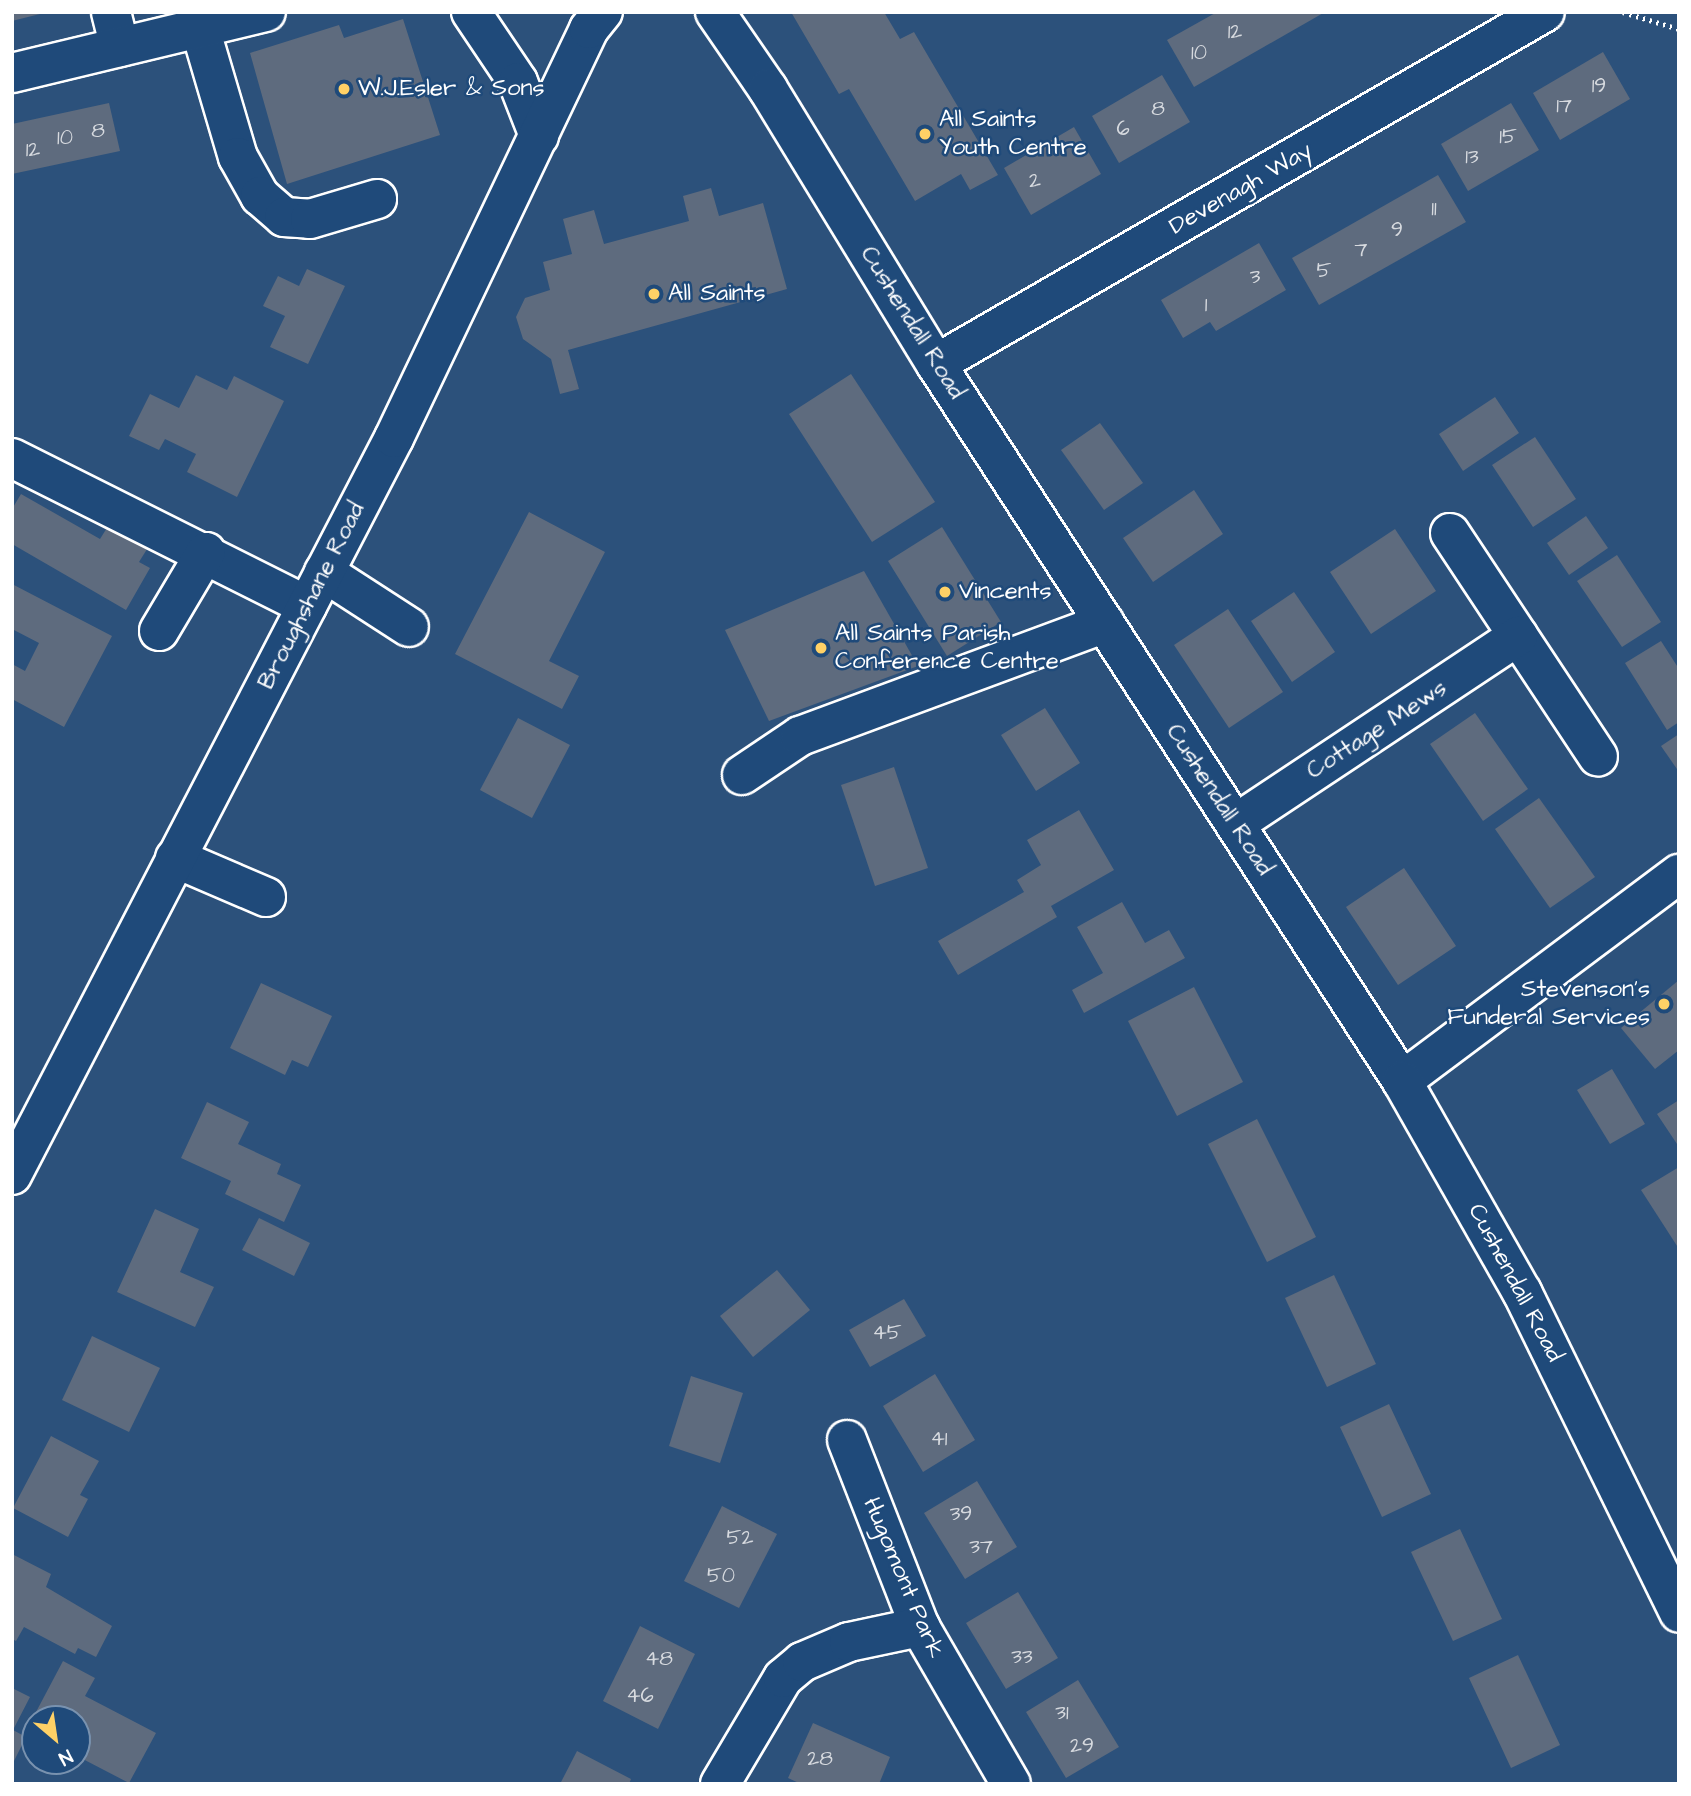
<!DOCTYPE html>
<style>
body{margin:0}
#map{position:relative;width:1691px;height:1796px;overflow:hidden;background:#2c517b;font-family:"Architects Daughter",sans-serif}
div>[style]{position:absolute}
.building>*{inset:0;background:#5e6b7e}
.path>*{height:4.5px;margin-top:-2.25px;transform-origin:0;background:repeating-linear-gradient(90deg,#fff 0 2px,transparent 0 7px)}
.roads{filter:drop-shadow(2px 0 #fff) drop-shadow(-2px 0 #fff) drop-shadow(0 2px #fff) drop-shadow(0 -2px #fff)}
.minor>*{height:38px;margin:-19px;padding:0 19px;transform-origin:19px;border-radius:19px;background:#1f4a7a}
.major>*{height:38px;margin:-19px;padding:0 19px;transform-origin:19px;border-radius:19px;background:#1f4a7a}
.dots>*{width:19px;height:19px;translate:-50% -50%;box-sizing:border-box;border:4px solid #1f4a7a;border-radius:50%}
span{translate:-50% -50%;white-space:nowrap;text-align:center;line-height:1.15;-webkit-text-stroke:5px #1f4a7a;paint-order:stroke}
.number-label{font-size:21px;color:#d7dadf}
.number-label span{-webkit-text-stroke-width:0}
.poi-label{font-size:24px;color:#fff}
.left{translate:0 -50%;text-align:left}
.right{translate:-100% -50%;text-align:right}
.street-label{font-size:24px;color:#fff}
.frame{position:absolute;inset:0;border:14px solid #fff;pointer-events:none}
.north{position:absolute;left:21px;top:1705px;width:70px;height:70px;box-sizing:border-box;background:#1f4a7a;border:2px solid #7992af;border-radius:50%;rotate:151deg;font-size:19px;font-weight:700;line-height:28px;text-align:center;color:#fff}
.north::after{content:'';display:block;margin:auto;width:24px;height:32px;background:#ffd166;clip-path:polygon(50% 0,100% 100%,50% 72%,0 100%)}
</style>
<div id="map">
<div class="building">
<i style="clip-path:polygon(12px 12px,44px 12px,44px 13px,12px 21px)"></i>
<i style="clip-path:polygon(791px 12px,884px 12px,900px 39px,914px 32px,998px 175px,970px 190px,961px 174px,915px 201px,849px 89px,839px 94px)"></i>
<i style="clip-path:polygon(1217px 12px,1325px 12px,1194px 87px,1167px 40px)"></i>
<i style="clip-path:polygon(403px 19px,440px 135px,287px 184px,250px 53px,339px 25px,344px 38px)"></i>
<i style="clip-path:polygon(1603px 52px,1630px 99px,1560px 140px,1533px 93px)"></i>
<i style="clip-path:polygon(1162px 75px,1190px 122px,1119px 163px,1092px 116px)"></i>
<i style="clip-path:polygon(109px 103px,120px 151px,12px 174px,12px 124px)"></i>
<i style="clip-path:polygon(1511px 103px,1539px 150px,1468px 191px,1441px 144px)"></i>
<i style="clip-path:polygon(1074px 127px,1101px 174px,1031px 215px,1004px 168px)"></i>
<i style="clip-path:polygon(1438px 175px,1466px 222px,1319px 305px,1292px 258px)"></i>
<i style="clip-path:polygon(711px 188px,719px 216px,763px 203px,787px 289px,568px 350px,579px 389px,560px 394px,551px 359px,523px 339px,516px 317px,525px 298px,550px 290px,543px 262px,572px 254px,563px 219px,594px 210px,604px 244px,689px 221px,683px 196px)"></i>
<i style="clip-path:polygon(1259px 243px,1286px 290px,1216px 331px,1210px 322px,1183px 338px,1161px 300px)"></i>
<i style="clip-path:polygon(307px 269px,345px 286px,308px 364px,270px 347px,285px 316px,263px 306px,278px 276px,299px 286px)"></i>
<i style="clip-path:polygon(851px 374px,935px 502px,872px 542px,789px 414px)"></i>
<i style="clip-path:polygon(196px 375px,227px 390px,234px 376px,284px 401px,237px 497px,187px 472px,196px 454px,165px 439px,159px 450px,129px 436px,150px 394px,179px 408px)"></i>
<i style="clip-path:polygon(1495px 397px,1519px 433px,1463px 471px,1439px 434px)"></i>
<i style="clip-path:polygon(1100px 423px,1143px 483px,1104px 510px,1061px 450px)"></i>
<i style="clip-path:polygon(1535px 437px,1576px 499px,1533px 527px,1492px 465px)"></i>
<i style="clip-path:polygon(1194px 490px,1223px 534px,1153px 582px,1123px 538px)"></i>
<i style="clip-path:polygon(21px 494px,100px 539px,110px 523px,149px 546px,139px 562px,150px 568px,126px 610px,12px 544px,12px 509px)"></i>
<i style="clip-path:polygon(529px 512px,605px 552px,549px 661px,579px 676px,562px 709px,455px 654px)"></i>
<i style="clip-path:polygon(1586px 516px,1608px 548px,1569px 575px,1547px 543px)"></i>
<i style="clip-path:polygon(942px 527px,1001px 622px,947px 656px,888px 561px)"></i>
<i style="clip-path:polygon(1395px 529px,1436px 591px,1371px 634px,1330px 572px)"></i>
<i style="clip-path:polygon(1617px 555px,1661px 622px,1622px 647px,1577px 581px)"></i>
<i style="clip-path:polygon(864px 571px,918px 666px,769px 721px,725px 630px)"></i>
<i style="clip-path:polygon(12px 584px,112px 636px,64px 727px,12px 699px,12px 664px,25px 671px,39px 643px,12px 629px)"></i>
<i style="clip-path:polygon(1294px 592px,1335px 652px,1292px 682px,1251px 621px)"></i>
<i style="clip-path:polygon(1228px 609px,1283px 692px,1229px 728px,1174px 645px)"></i>
<i style="clip-path:polygon(1661px 641px,1679px 669px,1679px 722px,1667px 730px,1625px 663px)"></i>
<i style="clip-path:polygon(1045px 708px,1080px 763px,1036px 791px,1001px 735px)"></i>
<i style="clip-path:polygon(1475px 713px,1528px 789px,1483px 821px,1430px 744px)"></i>
<i style="clip-path:polygon(518px 718px,570px 745px,532px 818px,480px 790px)"></i>
<i style="clip-path:polygon(1679px 734px,1679px 772px,1661px 746px)"></i>
<i style="clip-path:polygon(894px 767px,928px 868px,875px 886px,841px 785px)"></i>
<i style="clip-path:polygon(1539px 798px,1595px 877px,1550px 908px,1495px 829px)"></i>
<i style="clip-path:polygon(1079px 810px,1114px 870px,1051px 906px,1057px 917px,958px 975px,938px 941px,1024px 892px,1017px 880px,1041px 865px,1027px 840px)"></i>
<i style="clip-path:polygon(1404px 868px,1456px 946px,1398px 985px,1346px 907px)"></i>
<i style="clip-path:polygon(1122px 902px,1145px 943px,1169px 930px,1185px 958px,1084px 1013px,1072px 990px,1103px 973px,1077px 927px)"></i>
<i style="clip-path:polygon(1679px 980px,1679px 1050px,1655px 1069px,1621px 1028px)"></i>
<i style="clip-path:polygon(261px 983px,332px 1016px,308px 1067px,292px 1060px,285px 1075px,230px 1048px)"></i>
<i style="clip-path:polygon(1194px 987px,1243px 1082px,1177px 1116px,1128px 1021px)"></i>
<i style="clip-path:polygon(1612px 1069px,1645px 1124px,1610px 1144px,1577px 1090px)"></i>
<i style="clip-path:polygon(1679px 1100px,1679px 1143px,1677px 1144px,1657px 1114px)"></i>
<i style="clip-path:polygon(207px 1102px,249px 1122px,238px 1144px,281px 1164px,277px 1174px,301px 1185px,284px 1222px,225px 1194px,231px 1181px,181px 1158px)"></i>
<i style="clip-path:polygon(1257px 1119px,1316px 1237px,1267px 1262px,1208px 1144px)"></i>
<i style="clip-path:polygon(1679px 1167px,1679px 1249px,1641px 1190px)"></i>
<i style="clip-path:polygon(155px 1209px,199px 1229px,180px 1272px,214px 1287px,195px 1327px,117px 1292px)"></i>
<i style="clip-path:polygon(259px 1218px,310px 1243px,294px 1276px,242px 1250px)"></i>
<i style="clip-path:polygon(777px 1270px,810px 1310px,753px 1357px,720px 1316px)"></i>
<i style="clip-path:polygon(1334px 1275px,1376px 1364px,1327px 1387px,1285px 1298px)"></i>
<i style="clip-path:polygon(904px 1299px,926px 1336px,870px 1367px,849px 1330px)"></i>
<i style="clip-path:polygon(92px 1336px,160px 1368px,129px 1432px,62px 1400px)"></i>
<i style="clip-path:polygon(935px 1374px,975px 1440px,923px 1472px,883px 1406px)"></i>
<i style="clip-path:polygon(691px 1376px,743px 1393px,720px 1463px,669px 1446px)"></i>
<i style="clip-path:polygon(1389px 1404px,1431px 1494px,1382px 1517px,1340px 1427px)"></i>
<i style="clip-path:polygon(51px 1436px,99px 1461px,80px 1495px,88px 1499px,68px 1537px,13px 1508px)"></i>
<i style="clip-path:polygon(977px 1481px,1017px 1547px,965px 1579px,924px 1513px)"></i>
<i style="clip-path:polygon(722px 1506px,777px 1534px,739px 1608px,684px 1581px)"></i>
<i style="clip-path:polygon(1460px 1529px,1502px 1619px,1453px 1641px,1411px 1552px)"></i>
<i style="clip-path:polygon(12px 1554px,51px 1574px,46px 1587px,112px 1626px,96px 1657px,78px 1648px,75px 1654px,24px 1627px,16px 1641px,12px 1639px)"></i>
<i style="clip-path:polygon(1018px 1592px,1058px 1658px,1006px 1689px,966px 1623px)"></i>
<i style="clip-path:polygon(640px 1626px,695px 1654px,658px 1729px,603px 1701px)"></i>
<i style="clip-path:polygon(1518px 1655px,1560px 1745px,1511px 1768px,1469px 1678px)"></i>
<i style="clip-path:polygon(63px 1661px,95px 1678px,85px 1696px,156px 1733px,129px 1783px,77px 1756px,77px 1719px,35px 1719px,35px 1733px,27px 1729px)"></i>
<i style="clip-path:polygon(1078px 1680px,1119px 1747px,1066px 1778px,1026px 1712px)"></i>
<i style="clip-path:polygon(12px 1688px,30px 1697px,13px 1730px,26px 1737px,12px 1765px)"></i>
<i style="clip-path:polygon(813px 1723px,890px 1757px,879px 1784px,801px 1784px,788px 1778px)"></i>
<i style="clip-path:polygon(577px 1751px,631px 1779px,629px 1784px,560px 1784px)"></i>
</div>
<div class="path">
<i style="left:1623px;top:12px;width:59px;rotate:16.9deg"></i>
</div>
<div class="roads">
<div class="minor">
<i style="left:111px;top:12px;width:36px;rotate:76deg"></i>
<i style="left:471px;top:12px;width:84px;rotate:56.1deg"></i>
<i style="left:518px;top:82px;width:58px;rotate:68.7deg"></i>
<i style="left:200px;top:28px;width:134px;rotate:73.6deg"></i>
<i style="left:238px;top:157px;width:45px;rotate:60.6deg"></i>
<i style="left:260px;top:196px;width:32px;rotate:41deg"></i>
<i style="left:284px;top:217px;width:26px;rotate:4deg"></i>
<i style="left:310px;top:219px;width:70px;rotate:-16.6deg"></i>
<i style="left:12px;top:73px;width:261px;rotate:-13.5deg"></i>
<i style="left:936px;top:364px;width:703px;rotate:-30.03deg"></i>
<i style="left:12px;top:458px;width:330px;rotate:26.6deg"></i>
<i style="left:1450px;top:533px;width:268px;rotate:56.5deg"></i>
<i style="left:324px;top:572px;width:101px;rotate:32.9deg"></i>
<i style="left:159px;top:631px;width:92px;rotate:-59.3deg"></i>
<i style="left:742px;top:775px;width:70px;rotate:-33.9deg"></i>
<i style="left:800px;top:736px;width:325px;rotate:-20.3deg"></i>
<i style="left:1235px;top:824px;width:340px;rotate:-33.6deg"></i>
<i style="left:175px;top:858px;width:99px;rotate:23.2deg"></i>
<i style="left:1402px;top:1081px;width:346px;rotate:-36.8deg"></i>
<i style="left:847px;top:1440px;width:201px;rotate:68.7deg"></i>
<i style="left:920px;top:1627px;width:181px;rotate:59.9deg"></i>
<i style="left:720px;top:1784px;width:123px;rotate:-59.3deg"></i>
<i style="left:783px;top:1678px;width:25px;rotate:-40deg"></i>
<i style="left:802px;top:1662px;width:51px;rotate:-23.1deg"></i>
<i style="left:849px;top:1642px;width:73px;rotate:-11.9deg"></i>
</div>
<div class="major">
<i style="left:715px;top:12px;width:93px;rotate:55.5deg"></i>
<i style="left:768px;top:89px;width:322px;rotate:58.6deg"></i>
<i style="left:936px;top:364px;width:855px;rotate:56.98deg"></i>
<i style="left:1402px;top:1081px;width:243px;rotate:60.4deg"></i>
<i style="left:1522px;top:1292px;width:357px;rotate:63.9deg"></i>
<i style="left:12px;top:1175px;width:830px;rotate:-62.6deg"></i>
<i style="left:394px;top:438px;width:453px;rotate:-64.5deg"></i>
<i style="left:589px;top:29px;width:22px;rotate:-51deg"></i>
</div>
</div>
<div class="dots">
<i style="left:344px;top:89px;background:#ffd166"></i>
<i style="left:925px;top:134px;background:#ffd166"></i>
<i style="left:654px;top:294px;background:#ffd166"></i>
<i style="left:945px;top:592px;background:#ffd166"></i>
<i style="left:821px;top:648px;background:#ffd166"></i>
<i style="left:1664px;top:1004px;background:#ffd166"></i>
</div>
<div class="number-label">
<span style="left:1235px;top:32px">12</span>
<span style="left:1199px;top:53px">10</span>
<span style="left:1599px;top:86px">19</span>
<span style="left:1564px;top:106px">17</span>
<span style="left:1158px;top:109px">8</span>
<span style="left:1123px;top:129px">6</span>
<span style="left:98px;top:131px">8</span>
<span style="left:1508px;top:137px">15</span>
<span style="left:65px;top:138px">10</span>
<span style="left:33px;top:150px">12</span>
<span style="left:1472px;top:157px">13</span>
<span style="left:1035px;top:181px">2</span>
<span style="left:1434px;top:209px">11</span>
<span style="left:1397px;top:230px">9</span>
<span style="left:1361px;top:250px">7</span>
<span style="left:1324px;top:271px">5</span>
<span style="left:1255px;top:277px">3</span>
<span style="left:1206px;top:305px">1</span>
<span style="left:887px;top:1333px">45</span>
<span style="left:939px;top:1439px">41</span>
<span style="left:961px;top:1514px">39</span>
<span style="left:740px;top:1538px">52</span>
<span style="left:981px;top:1547px">37</span>
<span style="left:721px;top:1576px">50</span>
<span style="left:1022px;top:1657px">33</span>
<span style="left:659px;top:1659px">48</span>
<span style="left:640px;top:1696px">46</span>
<span style="left:1062px;top:1713px">31</span>
<span style="left:1082px;top:1746px">29</span>
<span style="left:820px;top:1759px">28</span>
</div>
<div class="poi-label">
<span class="left" style="left:358px;top:89px">W.J.Esler &amp; Sons</span>
<span class="left" style="left:939px;top:134px">All Saints<br>Youth Centre</span>
<span class="left" style="left:668px;top:294px">All Saints</span>
<span class="left" style="left:959px;top:592px">Vincents</span>
<span class="left" style="left:835px;top:648px">All Saints Parish<br>Conference Centre</span>
<span class="right" style="left:1650px;top:1004px">Stevenson's<br>Funderal Services</span>
</div>
<div class="street-label">
<span style="left:1241px;top:189px;rotate:-30deg">Devenagh Way</span>
<span style="left:912px;top:323px;rotate:58deg">Cushendall Road</span>
<span style="left:312px;top:596px;rotate:-63deg">Broughshane Road</span>
<span style="left:1377px;top:730px;rotate:-33deg">Cottage Mews</span>
<span style="left:1219px;top:800px;rotate:57deg">Cushendall Road</span>
<span style="left:1515px;top:1283px;rotate:62deg">Cushendall Road</span>
<span style="left:903px;top:1578px;rotate:67deg">Hugomont Park</span>
</div>
<div class="frame"></div>
<div class="north">N</div>
</div>
